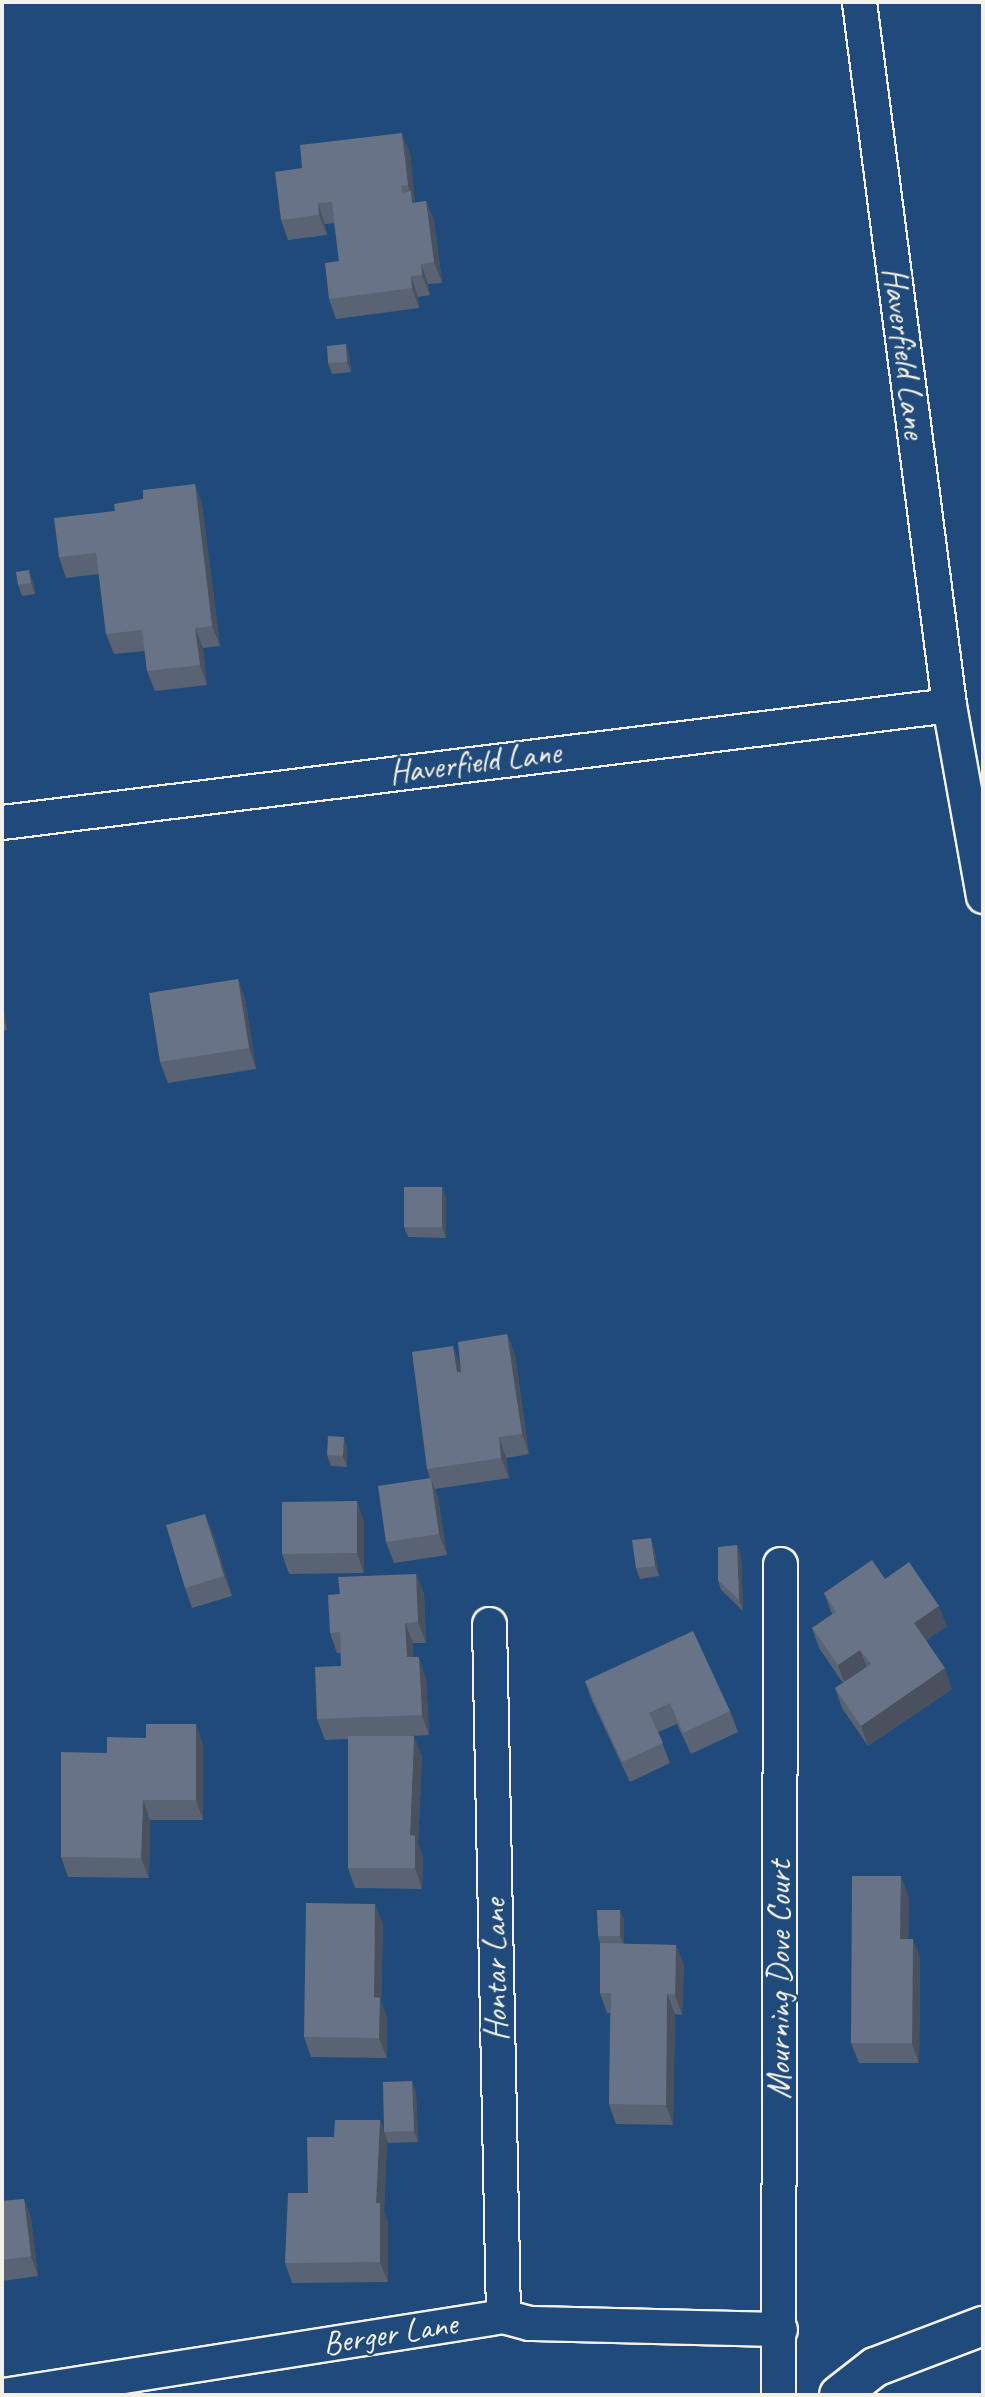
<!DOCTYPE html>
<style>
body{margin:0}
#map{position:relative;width:985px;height:2397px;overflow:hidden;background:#1f4a7a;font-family:Caveat,sans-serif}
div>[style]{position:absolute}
.roads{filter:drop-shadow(2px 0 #f4f1e8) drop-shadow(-2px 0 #f4f1e8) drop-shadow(0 2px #f4f1e8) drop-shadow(0 -2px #f4f1e8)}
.street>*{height:33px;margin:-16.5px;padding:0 16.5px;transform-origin:16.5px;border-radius:16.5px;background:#1f4a7a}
.secondary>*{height:38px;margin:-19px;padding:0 19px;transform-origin:19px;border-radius:19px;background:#1f4a7a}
.wall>*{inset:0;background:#596374}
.shaded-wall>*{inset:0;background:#49505e}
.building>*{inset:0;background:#687387}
span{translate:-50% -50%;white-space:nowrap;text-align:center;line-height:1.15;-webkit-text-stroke:5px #1f4a7a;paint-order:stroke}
.street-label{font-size:33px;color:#f4f1e8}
.frame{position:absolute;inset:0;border:4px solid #f4f1e8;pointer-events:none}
</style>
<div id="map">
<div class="roads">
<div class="street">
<i style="left:859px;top:2px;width:709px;rotate:82.7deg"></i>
<i style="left:949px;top:705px;width:194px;rotate:79.9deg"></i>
<i style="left:2px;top:822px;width:954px;rotate:-7.04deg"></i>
<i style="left:489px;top:1624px;width:692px;rotate:88.84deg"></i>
<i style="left:3px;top:2395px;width:506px;rotate:-8.98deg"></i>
<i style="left:503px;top:2316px;width:27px;rotate:15deg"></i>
<i style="left:529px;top:2323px;width:251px;rotate:1.4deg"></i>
<i style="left:778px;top:2395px;width:831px;rotate:-89.86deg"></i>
</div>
<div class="secondary">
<i style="left:839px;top:2395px;width:46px;rotate:-37.9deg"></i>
<i style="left:875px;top:2367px;width:116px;rotate:-20.8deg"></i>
</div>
</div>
<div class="wall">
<i style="clip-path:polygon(410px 153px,415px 203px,426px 201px,434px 221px,442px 283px,428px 284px,430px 295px,418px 297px,419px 308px,336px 319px,329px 299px,339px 261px,334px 223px,325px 224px,327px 235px,288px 240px,281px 220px)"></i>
<i style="clip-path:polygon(349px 354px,351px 372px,332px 374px,328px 363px)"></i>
<i style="clip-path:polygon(195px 484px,202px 504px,220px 646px,203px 648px,207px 685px,155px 691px,147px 671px,145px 651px,114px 654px,106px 634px,99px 574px,66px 578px,59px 557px,115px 511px,143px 499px)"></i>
<i style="clip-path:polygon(33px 581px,35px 594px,22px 596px,18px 585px)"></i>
<i style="clip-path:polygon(238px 979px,245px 999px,256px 1069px,168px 1083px,160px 1062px)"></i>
<i style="clip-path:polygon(2px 999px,7px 1030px,2px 1031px)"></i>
<i style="clip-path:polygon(442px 1187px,446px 1198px,446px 1238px,408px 1237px,404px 1227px)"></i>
<i style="clip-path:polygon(507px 1334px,515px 1355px,529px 1454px,506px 1458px,509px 1478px,435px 1489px,438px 1498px,447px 1555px,394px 1563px,386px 1542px,430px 1478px,427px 1469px,461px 1366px)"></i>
<i style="clip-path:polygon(347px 1447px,347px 1467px,331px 1466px,327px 1455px)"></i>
<i style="clip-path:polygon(364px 1521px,364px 1573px,289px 1574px,282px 1554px)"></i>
<i style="clip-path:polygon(213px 1534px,232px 1596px,192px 1608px,185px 1588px)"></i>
<i style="clip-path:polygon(737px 1545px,741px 1556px,743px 1611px,721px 1590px,718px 1580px)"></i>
<i style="clip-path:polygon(654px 1548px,659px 1576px,640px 1579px,636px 1568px)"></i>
<i style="clip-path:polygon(416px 1574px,424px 1594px,426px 1643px,413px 1643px,413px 1657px,426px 1678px,429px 1735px,411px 1736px,422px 1756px,418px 1844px,423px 1856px,422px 1889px,355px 1888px,348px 1868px,348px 1739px,325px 1740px,317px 1719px,341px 1666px,341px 1653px,337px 1653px,330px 1633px,340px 1594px)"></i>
<i style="clip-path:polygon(885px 1579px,947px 1626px,926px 1640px,952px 1689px,868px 1746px,842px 1708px,835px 1688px,843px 1683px,819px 1648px,812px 1628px,832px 1614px,824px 1593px)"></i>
<i style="clip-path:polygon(585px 1681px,730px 1711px,738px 1732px,691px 1754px,677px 1724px,658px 1732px,670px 1763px,630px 1782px,592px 1701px)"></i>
<i style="clip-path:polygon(196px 1724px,203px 1745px,203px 1820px,150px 1820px,149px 1878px,68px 1877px,61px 1857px,107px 1753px,146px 1738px)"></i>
<i style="clip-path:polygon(909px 1897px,908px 1939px,913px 1939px,920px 1959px,919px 2063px,859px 2063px,851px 2043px)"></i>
<i style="clip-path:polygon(620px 1910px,624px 1920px,624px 1944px,676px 1945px,684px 1965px,682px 2015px,675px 2014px,673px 2125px,616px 2124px,609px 2104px,610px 2013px,607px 2013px,600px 1993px,600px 1944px,598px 1936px)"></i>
<i style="clip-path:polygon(383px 1924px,381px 2002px,387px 2018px,387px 2058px,311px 2057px,304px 2037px)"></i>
<i style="clip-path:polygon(412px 2081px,416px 2092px,418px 2142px,388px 2143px,384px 2132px)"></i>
<i style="clip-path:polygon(380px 2120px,387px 2140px,384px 2212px,388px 2223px,388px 2282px,292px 2283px,285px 2263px,308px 2193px,334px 2137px)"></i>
<i style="clip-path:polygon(24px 2199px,31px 2219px,38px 2276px,2px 2281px,2px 2201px)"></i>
</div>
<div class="shaded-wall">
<i style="clip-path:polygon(402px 133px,410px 153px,415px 203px,412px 203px,411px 194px,408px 185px)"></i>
<i style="clip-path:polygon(426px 201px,434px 221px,442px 283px,434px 262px)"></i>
<i style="clip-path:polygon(318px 203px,325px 224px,327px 235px,319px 215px)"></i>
<i style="clip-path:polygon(421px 264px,428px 284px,430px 295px,422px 275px)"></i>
<i style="clip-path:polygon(411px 276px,418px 297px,419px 308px,412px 288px)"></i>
<i style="clip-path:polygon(346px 344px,349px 354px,351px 372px,347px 362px)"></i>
<i style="clip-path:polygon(195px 484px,202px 504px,220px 646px,212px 626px)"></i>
<i style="clip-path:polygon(29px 570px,33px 581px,35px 594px,31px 583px)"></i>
<i style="clip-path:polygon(195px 628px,203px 648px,207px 685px,200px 665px)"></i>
<i style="clip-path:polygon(238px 979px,245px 999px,256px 1069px,249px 1048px)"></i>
<i style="clip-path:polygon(2px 999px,7px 1030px,2px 1016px)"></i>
<i style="clip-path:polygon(442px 1187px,446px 1198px,446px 1238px,442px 1227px)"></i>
<i style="clip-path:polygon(507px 1334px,515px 1355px,529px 1454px,522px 1434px)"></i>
<i style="clip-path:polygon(453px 1346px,461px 1367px,465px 1393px,457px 1372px)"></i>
<i style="clip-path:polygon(344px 1437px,347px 1447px,347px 1467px,343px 1456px)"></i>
<i style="clip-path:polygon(499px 1437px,506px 1458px,509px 1478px,501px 1458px)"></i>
<i style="clip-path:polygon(431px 1478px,438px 1498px,447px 1555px,439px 1534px)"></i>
<i style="clip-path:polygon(357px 1501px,364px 1521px,364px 1573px,357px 1553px)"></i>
<i style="clip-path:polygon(205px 1514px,213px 1534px,232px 1596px,224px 1576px)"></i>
<i style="clip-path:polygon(651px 1538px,654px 1548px,659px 1576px,655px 1566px)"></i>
<i style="clip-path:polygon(737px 1545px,741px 1556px,743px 1611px,739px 1600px)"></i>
<i style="clip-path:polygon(416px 1574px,424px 1594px,426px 1643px,418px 1622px)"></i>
<i style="clip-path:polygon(939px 1606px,947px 1626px,922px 1643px,914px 1623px)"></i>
<i style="clip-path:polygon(405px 1623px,413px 1643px,414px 1678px,407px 1657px)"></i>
<i style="clip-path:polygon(860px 1650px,868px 1670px,845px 1685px,838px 1665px)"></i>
<i style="clip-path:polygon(419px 1657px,426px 1678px,429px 1735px,422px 1715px)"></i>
<i style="clip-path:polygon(945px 1668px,952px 1689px,868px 1746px,861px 1726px)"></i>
<i style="clip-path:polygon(196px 1724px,203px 1745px,203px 1820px,196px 1800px)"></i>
<i style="clip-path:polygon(414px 1736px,422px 1756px,418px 1844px,423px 1856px,422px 1889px,415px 1868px,410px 1835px)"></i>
<i style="clip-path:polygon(143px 1800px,150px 1820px,149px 1878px,141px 1858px)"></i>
<i style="clip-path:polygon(901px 1876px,909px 1897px,908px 1959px,900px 1939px)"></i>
<i style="clip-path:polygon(375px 1904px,383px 1924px,381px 2002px,387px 2018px,387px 2058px,379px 2038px,374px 1997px)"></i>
<i style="clip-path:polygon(620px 1910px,624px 1920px,624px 1946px,620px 1936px)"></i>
<i style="clip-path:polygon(913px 1939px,920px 1959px,919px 2063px,912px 2043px)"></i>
<i style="clip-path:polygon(676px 1945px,684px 1965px,682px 2015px,675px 1995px)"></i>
<i style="clip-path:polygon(667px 1994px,675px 2014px,673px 2125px,666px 2105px)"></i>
<i style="clip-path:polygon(412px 2081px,416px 2092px,418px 2142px,414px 2131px)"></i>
<i style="clip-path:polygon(380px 2120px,387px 2140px,384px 2212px,388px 2223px,388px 2282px,380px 2262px,376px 2203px)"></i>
<i style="clip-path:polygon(24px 2199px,31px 2219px,38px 2276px,31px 2256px)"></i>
</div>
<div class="building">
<i style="clip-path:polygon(402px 133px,408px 185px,401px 186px,402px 193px,411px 191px,412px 203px,426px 201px,434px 262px,421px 264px,422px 275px,411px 276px,412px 288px,329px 299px,325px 263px,339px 261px,332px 202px,318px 203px,319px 215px,281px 220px,275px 172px,302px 168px,300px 145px)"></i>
<i style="clip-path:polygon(346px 344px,347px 362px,328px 363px,327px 346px)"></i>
<i style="clip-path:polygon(195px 484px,212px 626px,195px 628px,200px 665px,147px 671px,142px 630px,106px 634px,96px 553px,59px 557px,54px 518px,115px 511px,114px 504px,143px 499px,143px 490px)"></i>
<i style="clip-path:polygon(29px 570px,31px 583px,18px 585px,16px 572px)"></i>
<i style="clip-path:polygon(238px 979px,249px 1048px,160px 1062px,149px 993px)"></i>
<i style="clip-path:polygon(404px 1187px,442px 1187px,442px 1227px,404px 1227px)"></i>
<i style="clip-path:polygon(507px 1334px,522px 1434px,499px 1437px,501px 1458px,427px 1469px,412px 1352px,453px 1346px,457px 1372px,461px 1372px,458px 1342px)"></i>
<i style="clip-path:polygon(328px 1436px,344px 1437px,343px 1456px,327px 1455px)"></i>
<i style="clip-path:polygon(431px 1478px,439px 1534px,386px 1542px,378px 1486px)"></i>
<i style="clip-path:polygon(357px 1501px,357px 1553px,282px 1554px,282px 1502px)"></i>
<i style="clip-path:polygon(205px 1514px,224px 1576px,185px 1588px,166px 1525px)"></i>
<i style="clip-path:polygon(651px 1538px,655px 1566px,636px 1568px,632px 1540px)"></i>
<i style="clip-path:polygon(737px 1545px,739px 1600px,718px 1580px,718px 1547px)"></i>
<i style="clip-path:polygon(872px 1560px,885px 1579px,909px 1562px,939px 1606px,914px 1623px,945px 1668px,861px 1726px,835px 1688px,871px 1664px,860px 1650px,838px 1665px,812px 1628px,836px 1612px,824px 1593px)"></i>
<i style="clip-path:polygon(416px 1574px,418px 1622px,405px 1623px,407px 1657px,419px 1657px,422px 1715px,317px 1719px,315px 1667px,341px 1666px,340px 1632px,330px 1633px,328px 1595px,340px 1594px,338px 1577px)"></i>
<i style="clip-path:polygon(693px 1631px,730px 1711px,683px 1733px,670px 1703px,649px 1713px,663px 1743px,622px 1762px,585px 1681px)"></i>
<i style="clip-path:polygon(146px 1724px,196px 1724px,196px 1800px,143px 1800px,141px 1858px,61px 1857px,61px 1752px,107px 1753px,107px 1737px,146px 1738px)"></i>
<i style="clip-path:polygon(348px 1736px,414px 1736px,410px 1835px,415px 1836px,415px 1868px,348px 1868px)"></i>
<i style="clip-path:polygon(852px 1876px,901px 1876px,900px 1939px,913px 1939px,912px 2043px,851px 2043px)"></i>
<i style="clip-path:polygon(306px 1903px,375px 1904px,374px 1997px,380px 1998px,379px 2038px,304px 2037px)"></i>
<i style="clip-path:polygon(597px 1910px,620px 1910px,620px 1936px,598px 1936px)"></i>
<i style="clip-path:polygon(600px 1943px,676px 1945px,675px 1995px,667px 1994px,666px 2105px,609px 2104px,611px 1993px,600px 1993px)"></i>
<i style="clip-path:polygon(412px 2081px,414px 2131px,384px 2132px,383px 2082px)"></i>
<i style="clip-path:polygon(335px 2120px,380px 2120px,376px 2203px,380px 2203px,380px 2262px,285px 2263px,288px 2193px,308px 2193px,307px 2137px,334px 2137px)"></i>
<i style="clip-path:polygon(24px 2199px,31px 2256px,2px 2260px,2px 2201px)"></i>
</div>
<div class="street-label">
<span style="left:904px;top:353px;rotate:83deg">Haverfield Lane</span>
<span style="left:475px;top:763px;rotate:-7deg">Haverfield Lane</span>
<span style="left:496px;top:1970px;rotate:-91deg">Hontar Lane</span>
<span style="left:780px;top:1980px;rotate:-90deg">Mourning Dove Court</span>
<span style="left:390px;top:2334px;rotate:-9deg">Berger Lane</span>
</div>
<div class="frame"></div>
</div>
